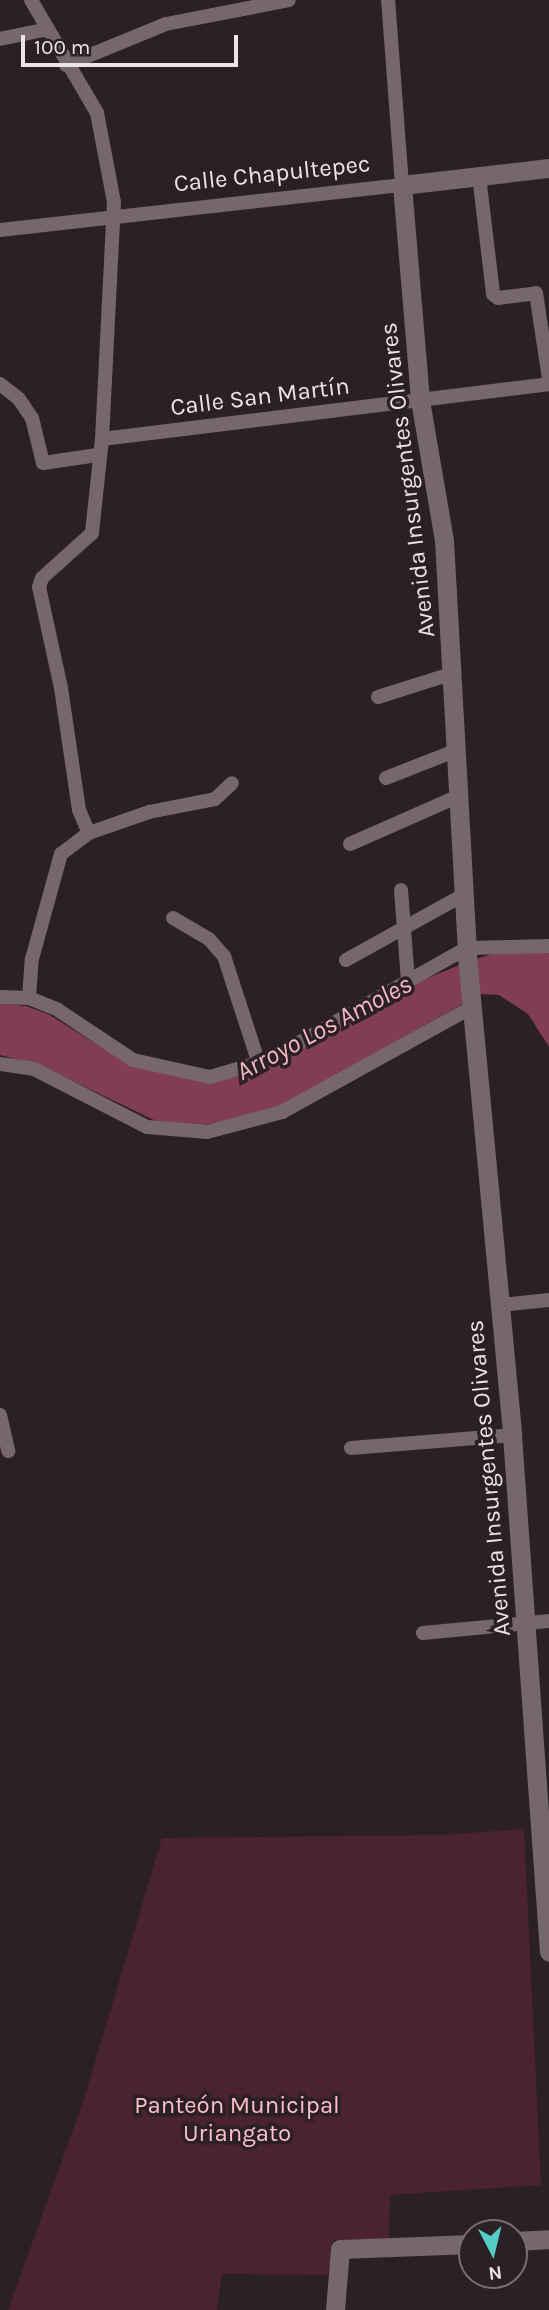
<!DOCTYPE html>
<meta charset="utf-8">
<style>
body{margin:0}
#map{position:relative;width:549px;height:2310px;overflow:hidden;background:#2b2023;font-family:Karla,sans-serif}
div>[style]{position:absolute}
.green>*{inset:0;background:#4b232f}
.water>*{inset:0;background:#813e52}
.street>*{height:14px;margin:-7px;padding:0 7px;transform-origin:7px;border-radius:7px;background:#75676a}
.secondary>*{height:19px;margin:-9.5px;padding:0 9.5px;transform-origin:9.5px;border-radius:9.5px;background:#75676a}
span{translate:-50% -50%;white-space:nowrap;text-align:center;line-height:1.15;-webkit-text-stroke:7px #2b2023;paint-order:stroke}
.street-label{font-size:24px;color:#ece5e6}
.park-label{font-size:24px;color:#febfce}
.water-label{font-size:26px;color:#f6b7c7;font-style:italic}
.north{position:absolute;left:458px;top:2219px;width:70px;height:70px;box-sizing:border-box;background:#2b2023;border:2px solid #786f71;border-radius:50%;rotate:173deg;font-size:19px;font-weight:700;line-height:28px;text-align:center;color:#ece5e6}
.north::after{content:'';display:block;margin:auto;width:24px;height:32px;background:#54cdc7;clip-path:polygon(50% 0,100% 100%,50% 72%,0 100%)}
.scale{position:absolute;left:21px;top:35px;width:217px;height:32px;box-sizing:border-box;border:4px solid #ece5e6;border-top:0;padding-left:9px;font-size:21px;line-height:24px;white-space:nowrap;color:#ece5e6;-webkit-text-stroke:5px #2b2023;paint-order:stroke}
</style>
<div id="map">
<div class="green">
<i style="clip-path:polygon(524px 1829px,541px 2185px,390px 2195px,389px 2239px,334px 2240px,328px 2275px,222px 2274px,217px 2310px,8px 2310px,83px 2102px,162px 1838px,442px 1835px)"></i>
</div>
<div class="water">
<i style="clip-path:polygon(549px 950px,549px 1047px,528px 1014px,499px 995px,480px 994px,280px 1107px,238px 1119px,197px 1126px,156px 1121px,42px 1066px,0 1055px,0 1003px,26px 1006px,48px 1014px,127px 1063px,211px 1082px,408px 986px,467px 962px,501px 951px)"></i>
</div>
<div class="street">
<i style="left:31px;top:0;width:131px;rotate:59.7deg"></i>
<i style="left:97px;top:113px;width:91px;rotate:79.2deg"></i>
<i style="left:114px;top:202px;width:237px;rotate:92.9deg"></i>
<i style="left:102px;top:439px;width:95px;rotate:96.1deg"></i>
<i style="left:92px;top:533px;width:67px;rotate:138deg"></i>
<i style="left:42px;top:578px;width:9px;rotate:108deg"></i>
<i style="left:39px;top:587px;width:103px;rotate:77.7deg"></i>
<i style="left:61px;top:688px;width:123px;rotate:81.6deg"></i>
<i style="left:79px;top:810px;width:25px;rotate:67deg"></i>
<i style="left:0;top:39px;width:45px;rotate:-11.6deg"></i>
<i style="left:66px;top:65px;width:108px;rotate:-22.3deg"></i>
<i style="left:166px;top:24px;width:125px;rotate:-11deg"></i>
<i style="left:479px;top:176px;width:119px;rotate:83.2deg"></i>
<i style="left:493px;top:294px;width:6px;rotate:39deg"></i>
<i style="left:498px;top:298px;width:38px;rotate:-7deg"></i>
<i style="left:536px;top:293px;width:87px;rotate:81.4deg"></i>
<i style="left:0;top:230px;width:405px;rotate:-6.4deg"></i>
<i style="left:402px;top:185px;width:186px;rotate:-94.3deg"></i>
<i style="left:0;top:384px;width:24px;rotate:38deg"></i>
<i style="left:19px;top:399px;width:23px;rotate:56deg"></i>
<i style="left:32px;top:418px;width:46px;rotate:76.3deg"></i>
<i style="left:43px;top:463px;width:55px;rotate:-8.4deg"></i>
<i style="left:102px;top:439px;width:450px;rotate:-7deg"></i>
<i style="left:378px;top:697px;width:80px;rotate:-17.5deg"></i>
<i style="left:386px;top:778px;width:76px;rotate:-21.5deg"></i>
<i style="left:350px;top:844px;width:119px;rotate:-23.8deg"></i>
<i style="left:401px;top:890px;width:90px;rotate:85.6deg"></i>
<i style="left:173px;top:918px;width:42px;rotate:30.3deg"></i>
<i style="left:209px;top:939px;width:23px;rotate:49deg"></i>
<i style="left:224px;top:956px;width:114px;rotate:72deg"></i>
<i style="left:346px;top:960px;width:136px;rotate:-29deg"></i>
<i style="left:0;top:997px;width:29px;rotate:2deg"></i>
<i style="left:29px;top:998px;width:31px;rotate:22deg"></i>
<i style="left:58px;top:1010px;width:90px;rotate:33.7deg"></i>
<i style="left:133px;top:1060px;width:79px;rotate:12.4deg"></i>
<i style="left:210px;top:1077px;width:60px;rotate:-16.3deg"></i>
<i style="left:268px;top:1060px;width:228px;rotate:-29.4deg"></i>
<i style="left:467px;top:948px;width:82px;rotate:-1.4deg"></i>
<i style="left:29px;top:998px;width:39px;rotate:-86deg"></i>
<i style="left:32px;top:959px;width:109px;rotate:-74.6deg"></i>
<i style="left:61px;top:854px;width:35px;rotate:-37deg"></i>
<i style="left:89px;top:833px;width:64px;rotate:-19.3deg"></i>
<i style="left:149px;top:812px;width:67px;rotate:-11.1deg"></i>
<i style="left:215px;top:799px;width:23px;rotate:-43deg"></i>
<i style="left:0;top:1064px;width:34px;rotate:8deg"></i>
<i style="left:34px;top:1069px;width:127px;rotate:27.2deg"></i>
<i style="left:147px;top:1127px;width:60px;rotate:4.8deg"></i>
<i style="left:207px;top:1132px;width:78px;rotate:-14.9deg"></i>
<i style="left:282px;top:1112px;width:217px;rotate:-28.9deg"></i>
<i style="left:500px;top:1305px;width:49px;rotate:-5.8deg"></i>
<i style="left:0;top:1415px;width:37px;rotate:77deg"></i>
<i style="left:351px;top:1448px;width:162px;rotate:-4.6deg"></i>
<i style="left:423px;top:1633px;width:127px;rotate:-5.4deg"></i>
</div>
<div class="secondary">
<i style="left:549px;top:168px;width:148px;rotate:173.4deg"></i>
<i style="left:402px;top:185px;width:216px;rotate:85.2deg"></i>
<i style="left:420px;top:400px;width:142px;rotate:80.3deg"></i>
<i style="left:444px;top:540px;width:417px;rotate:86.8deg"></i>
<i style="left:467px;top:956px;width:481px;rotate:84.6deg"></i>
<i style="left:512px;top:1435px;width:518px;rotate:85.91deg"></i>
<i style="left:514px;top:2241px;width:35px;rotate:-3deg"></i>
<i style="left:335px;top:2310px;width:61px;rotate:-85.3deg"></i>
<i style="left:340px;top:2249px;width:132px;rotate:-2.2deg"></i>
</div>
<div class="street-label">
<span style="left:272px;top:174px;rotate:-6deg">Calle Chapultepec</span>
<span style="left:260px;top:397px;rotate:-7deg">Calle San Martín</span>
<span style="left:408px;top:480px;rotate:-97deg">Avenida Insurgentes Olivares</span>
<span style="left:489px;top:1478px;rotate:-95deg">Avenida Insurgentes Olivares</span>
</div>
<div class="park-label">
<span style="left:237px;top:2120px">Panteón Municipal<br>Uriangato</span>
</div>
<div class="water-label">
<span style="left:324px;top:1028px;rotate:-28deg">Arroyo Los Amoles</span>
</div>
<div class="north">N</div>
<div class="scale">100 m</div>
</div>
